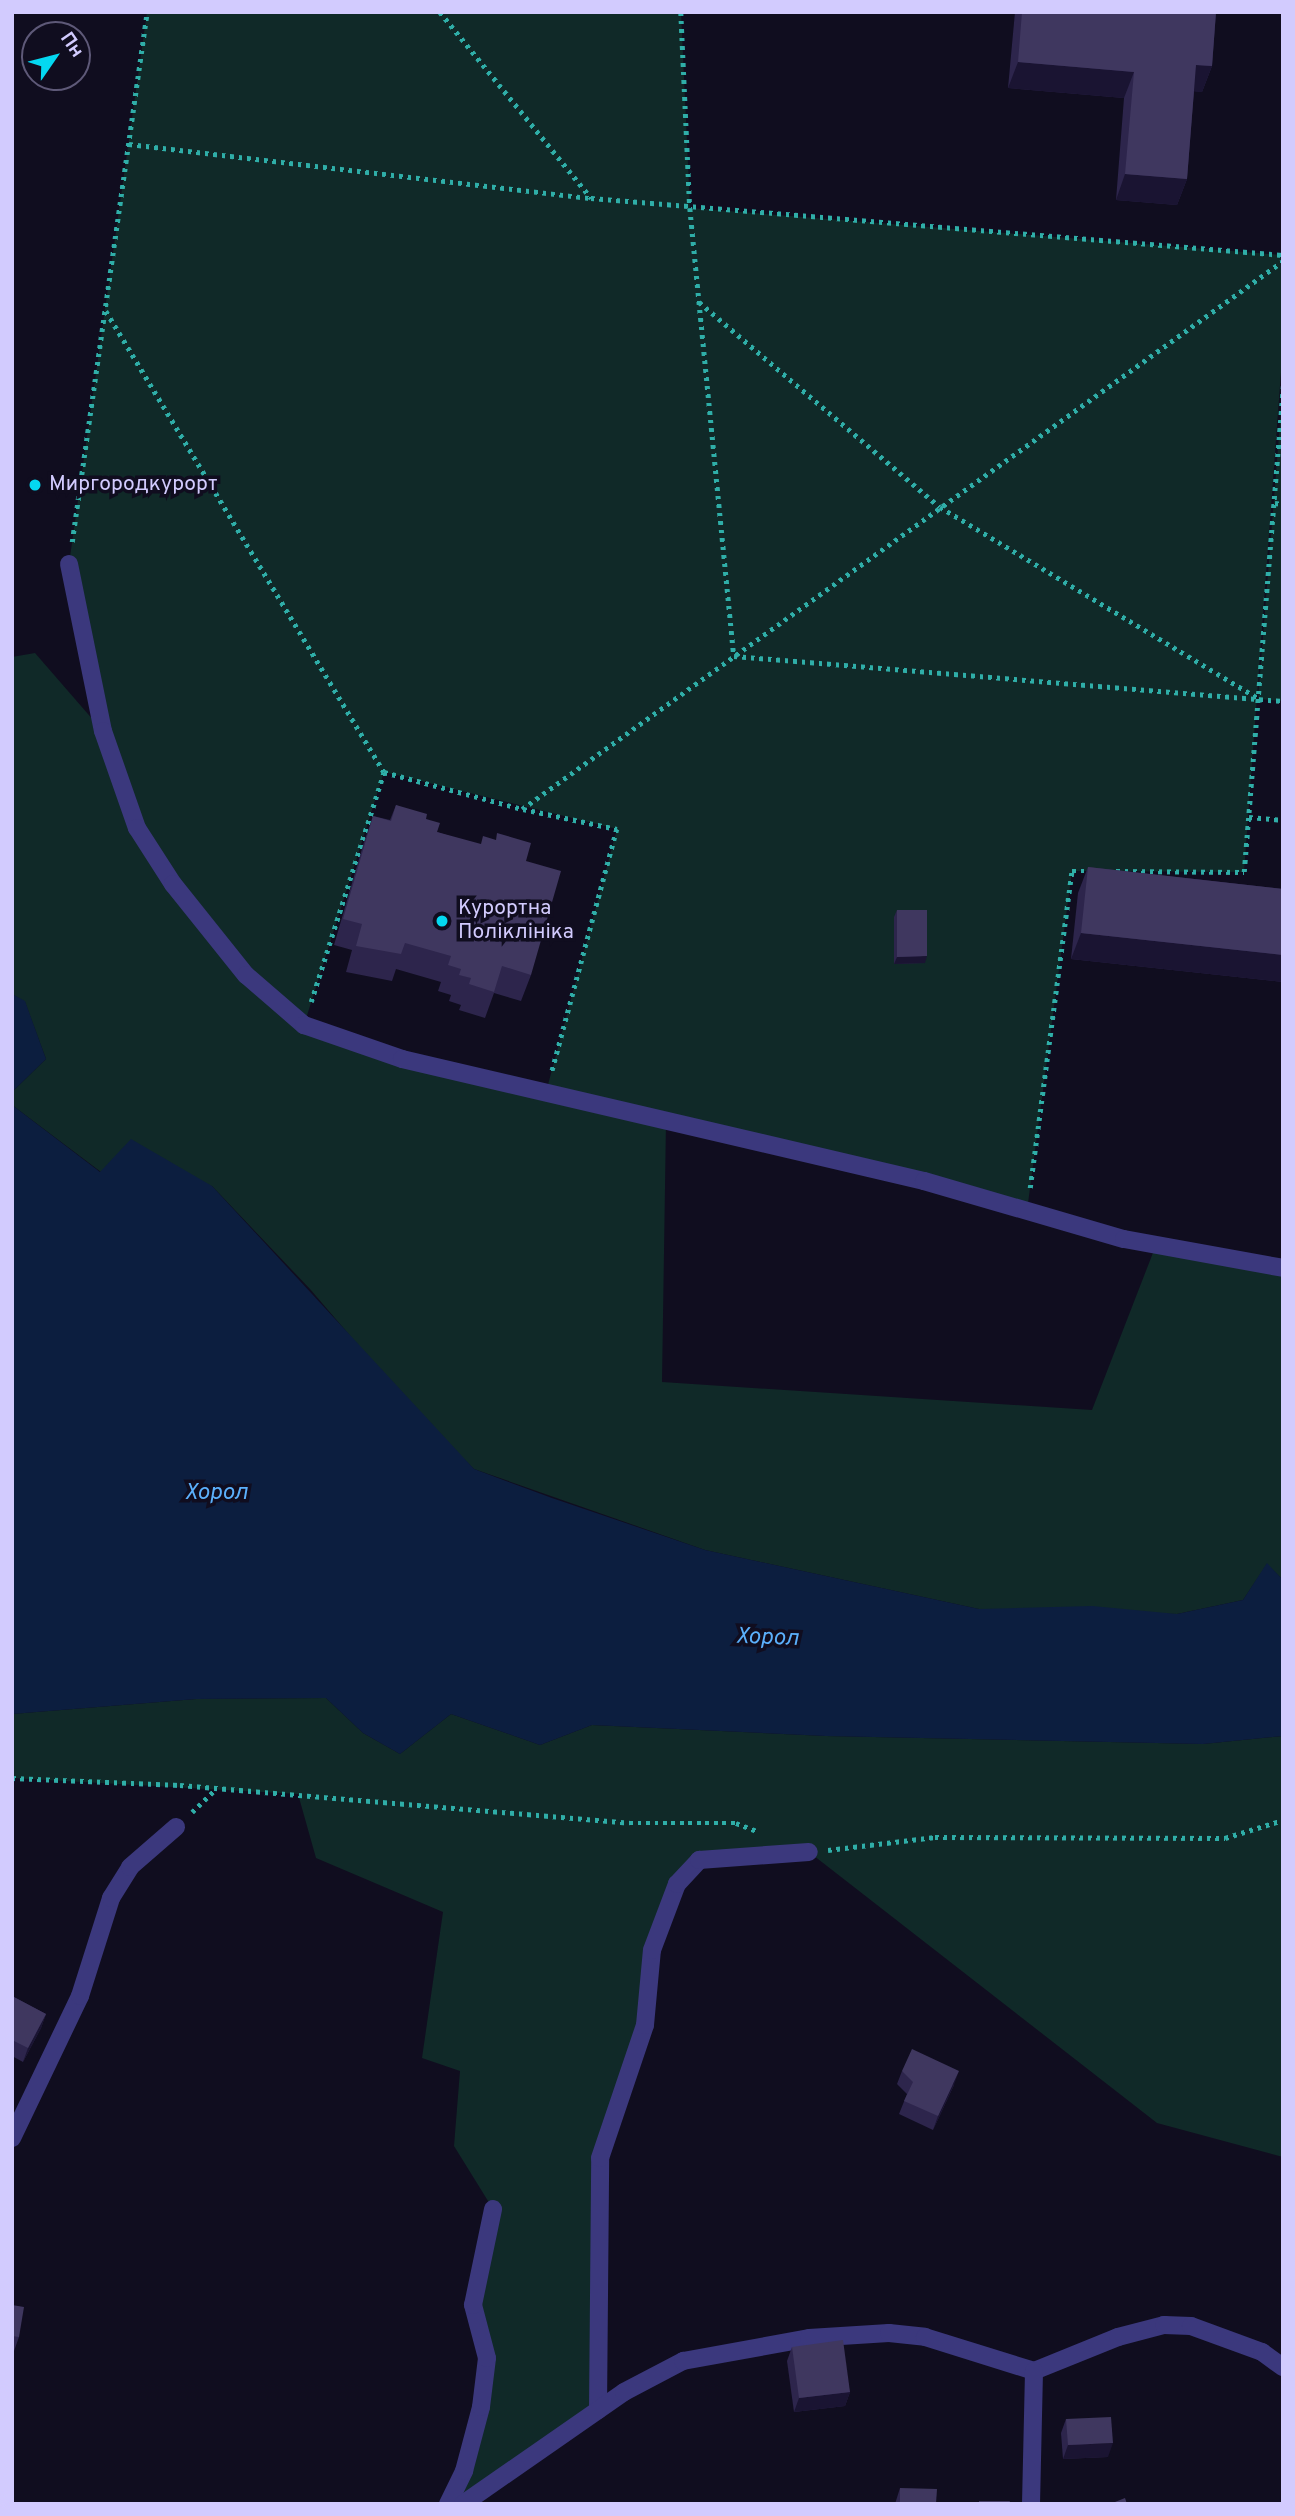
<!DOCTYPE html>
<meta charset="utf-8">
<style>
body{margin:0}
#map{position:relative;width:1295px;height:2516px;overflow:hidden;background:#100d1f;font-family:Overpass,sans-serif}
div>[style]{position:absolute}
.green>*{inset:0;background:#102928}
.water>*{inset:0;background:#0c1e3f}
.path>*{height:4.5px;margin-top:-2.25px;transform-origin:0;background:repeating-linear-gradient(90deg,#2faea8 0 3.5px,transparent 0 8.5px)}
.minor>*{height:18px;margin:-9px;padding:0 9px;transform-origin:9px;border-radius:9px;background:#3b387d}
.wall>*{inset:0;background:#2d254c}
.shaded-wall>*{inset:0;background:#1a1432}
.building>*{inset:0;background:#3f375f}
.dots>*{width:19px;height:19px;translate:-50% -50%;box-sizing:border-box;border:4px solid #100d1f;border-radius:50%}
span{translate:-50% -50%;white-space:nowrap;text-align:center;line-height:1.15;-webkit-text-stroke:7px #100d1f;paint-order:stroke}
.poi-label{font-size:21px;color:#d2cbfe}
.left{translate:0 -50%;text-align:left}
.water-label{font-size:23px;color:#5bb0fc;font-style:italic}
.frame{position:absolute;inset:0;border:14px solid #d2cbfe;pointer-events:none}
.north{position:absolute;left:21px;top:21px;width:70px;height:70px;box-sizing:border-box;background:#100d1f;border:2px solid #5e5978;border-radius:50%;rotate:55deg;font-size:19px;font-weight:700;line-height:28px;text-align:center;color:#d2cbfe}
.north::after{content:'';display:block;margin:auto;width:24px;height:32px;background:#04d8f1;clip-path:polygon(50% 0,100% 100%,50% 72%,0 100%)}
</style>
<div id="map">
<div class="green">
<i style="clip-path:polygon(evenodd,147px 12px,681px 12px,690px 208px,1283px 255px,1283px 345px,1244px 872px,1072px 871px,1027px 1211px,666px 1122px,662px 1382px,1092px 1410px,1156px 1245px,1283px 1268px,1283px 1580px,1267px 1564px,1243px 1600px,1177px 1614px,979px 1609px,705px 1550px,474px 1469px,406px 1401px,310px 1289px,212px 1186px,101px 1172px,12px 1105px,12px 1092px,46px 1059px,25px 1002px,12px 994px,12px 657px,35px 653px,101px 729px,69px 564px,147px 12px,384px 772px,617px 829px,546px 1092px,304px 1025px,384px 772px)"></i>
<i style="clip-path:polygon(1282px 398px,1283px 398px,1283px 701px,1258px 699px)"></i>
<i style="clip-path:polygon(326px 1698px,363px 1733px,400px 1754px,451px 1714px,540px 1745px,592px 1725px,826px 1736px,1203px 1744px,1283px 1736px,1283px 2157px,1157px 2123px,809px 1852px,699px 1860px,653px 1950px,645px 2025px,600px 2158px,598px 2410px,448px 2504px,487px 2358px,473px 2305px,493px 2209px,454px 2146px,460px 2071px,422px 2058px,443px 1912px,316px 1858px,298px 1794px,12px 1778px,12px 1714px,196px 1699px)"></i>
</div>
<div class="water">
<i style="clip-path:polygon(12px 994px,25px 1001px,46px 1059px,12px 1092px)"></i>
<i style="clip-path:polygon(12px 1105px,100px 1172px,131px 1139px,212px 1186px,474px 1469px,552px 1498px,705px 1550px,979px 1609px,1092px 1606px,1177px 1614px,1243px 1600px,1267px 1563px,1283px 1580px,1283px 1736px,1203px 1744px,826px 1736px,592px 1725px,540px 1745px,451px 1714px,400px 1754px,363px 1733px,326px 1698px,196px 1699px,12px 1714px)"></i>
</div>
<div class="path">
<i style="left:440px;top:12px;width:240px;rotate:50.9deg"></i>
<i style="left:591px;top:198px;width:694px;rotate:4.71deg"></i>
<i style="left:681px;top:12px;width:196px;rotate:87.4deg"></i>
<i style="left:690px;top:208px;width:450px;rotate:84.4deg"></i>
<i style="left:734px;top:656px;width:551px;rotate:4.69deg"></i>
<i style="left:129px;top:144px;width:464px;rotate:6.7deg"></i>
<i style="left:699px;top:302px;width:316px;rotate:40.4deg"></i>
<i style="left:940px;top:507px;width:371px;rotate:31deg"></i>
<i style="left:106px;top:311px;width:538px;rotate:58.91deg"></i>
<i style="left:1275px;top:503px;width:8px;rotate:7deg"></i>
<i style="left:72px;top:542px;width:535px;rotate:-81.95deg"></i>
<i style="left:523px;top:809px;width:96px;rotate:12deg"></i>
<i style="left:617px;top:829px;width:252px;rotate:105deg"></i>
<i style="left:1249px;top:817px;width:34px;rotate:5deg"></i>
<i style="left:1116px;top:871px;width:128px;rotate:0.4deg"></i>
<i style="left:1244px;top:872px;width:491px;rotate:-85.4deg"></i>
<i style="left:311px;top:1002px;width:241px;rotate:-72.4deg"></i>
<i style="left:384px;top:772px;width:143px;rotate:15deg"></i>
<i style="left:522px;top:809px;width:938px;rotate:-35.76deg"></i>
<i style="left:1030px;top:1188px;width:320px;rotate:-82.5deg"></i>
<i style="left:1072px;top:871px;width:17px"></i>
<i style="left:12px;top:1778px;width:168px;rotate:2.4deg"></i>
<i style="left:180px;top:1785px;width:451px;rotate:4.8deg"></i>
<i style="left:629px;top:1823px;width:107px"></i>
<i style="left:736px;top:1823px;width:22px;rotate:21deg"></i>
<i style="left:192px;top:1812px;width:33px;rotate:-44deg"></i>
<i style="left:828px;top:1850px;width:108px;rotate:-6.9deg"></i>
<i style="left:935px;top:1837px;width:290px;rotate:0.2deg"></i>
<i style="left:1225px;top:1838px;width:61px;rotate:-17.2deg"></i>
</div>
<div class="minor">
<i style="left:69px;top:564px;width:170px;rotate:78.5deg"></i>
<i style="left:103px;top:731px;width:103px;rotate:70.7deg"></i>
<i style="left:137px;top:828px;width:67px;rotate:57.3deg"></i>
<i style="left:173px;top:884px;width:117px;rotate:51.3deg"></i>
<i style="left:246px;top:975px;width:77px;rotate:40.8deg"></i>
<i style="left:304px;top:1025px;width:104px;rotate:19.1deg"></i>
<i style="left:402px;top:1059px;width:536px;rotate:13.15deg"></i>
<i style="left:924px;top:1181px;width:208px;rotate:16.2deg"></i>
<i style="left:1124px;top:1239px;width:162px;rotate:10.3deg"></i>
<i style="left:12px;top:2138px;width:157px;rotate:-64.4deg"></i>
<i style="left:80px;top:1996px;width:103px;rotate:-72.4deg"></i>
<i style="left:111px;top:1898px;width:36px;rotate:-58deg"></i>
<i style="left:130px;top:1867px;width:61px;rotate:-41deg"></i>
<i style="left:598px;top:2410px;width:252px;rotate:-89.5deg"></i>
<i style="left:600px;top:2158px;width:140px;rotate:-71.3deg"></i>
<i style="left:645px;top:2025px;width:75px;rotate:-84.7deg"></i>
<i style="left:652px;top:1950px;width:71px;rotate:-69.3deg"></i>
<i style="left:677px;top:1884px;width:33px;rotate:-47deg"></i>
<i style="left:699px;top:1860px;width:110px;rotate:-4.2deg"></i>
<i style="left:448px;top:2504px;width:37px;rotate:-64deg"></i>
<i style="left:464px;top:2471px;width:66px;rotate:-75.1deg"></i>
<i style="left:481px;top:2407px;width:49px;rotate:-83deg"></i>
<i style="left:487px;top:2358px;width:55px;rotate:-104.8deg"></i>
<i style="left:473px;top:2305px;width:98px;rotate:-78.2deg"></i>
<i style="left:463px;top:2504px;width:196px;rotate:-34.8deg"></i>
<i style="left:624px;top:2392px;width:67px;rotate:-27.7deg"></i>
<i style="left:683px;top:2361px;width:128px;rotate:-10.3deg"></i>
<i style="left:809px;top:2338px;width:80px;rotate:-3.6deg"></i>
<i style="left:889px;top:2333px;width:36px;rotate:6deg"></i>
<i style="left:925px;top:2337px;width:114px;rotate:17.3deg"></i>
<i style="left:1034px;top:2371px;width:91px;rotate:-22deg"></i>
<i style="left:1118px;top:2337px;width:48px;rotate:-14.6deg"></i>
<i style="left:1164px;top:2325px;width:27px;rotate:2deg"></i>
<i style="left:1191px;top:2326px;width:76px;rotate:20.1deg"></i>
<i style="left:1262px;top:2352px;width:26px;rotate:36deg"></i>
<i style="left:1031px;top:2504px;width:133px;rotate:-88.7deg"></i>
</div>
<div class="wall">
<i style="clip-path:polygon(1015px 12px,1216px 12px,1212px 66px,1202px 92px,1194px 91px,1187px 179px,1177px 205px,1116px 200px,1124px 98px,1008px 88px)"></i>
<i style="clip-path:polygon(396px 805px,426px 819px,437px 832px,526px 861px,531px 975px,521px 1001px,494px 993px,485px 1018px,459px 1010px,461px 1005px,449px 1001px,451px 995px,438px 991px,441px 982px,396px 969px,392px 981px,346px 972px,352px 950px,334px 945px,364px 842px,373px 816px,390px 820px)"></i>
<i style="clip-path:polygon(1088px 867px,1283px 889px,1283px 982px,1071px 959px,1078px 893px)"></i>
<i style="clip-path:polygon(897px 910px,925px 963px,894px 964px,894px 917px)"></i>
<i style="clip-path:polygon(12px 1996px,46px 2014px,41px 2028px,23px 2062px,12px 2056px)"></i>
<i style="clip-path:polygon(902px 2071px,954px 2085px,933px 2130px,899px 2114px,907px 2094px,897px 2084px)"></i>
<i style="clip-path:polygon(12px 2305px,19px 2337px,14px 2351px,12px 2350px)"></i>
<i style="clip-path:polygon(792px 2347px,850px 2392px,845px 2406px,794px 2412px,787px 2361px)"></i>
<i style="clip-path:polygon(1066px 2419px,1108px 2457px,1063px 2459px,1061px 2433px)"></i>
<i style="clip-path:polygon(900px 2488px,936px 2504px,895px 2504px)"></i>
</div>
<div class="shaded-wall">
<i style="clip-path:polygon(1018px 62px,1134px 72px,1124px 98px,1008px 88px)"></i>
<i style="clip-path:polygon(1196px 65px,1212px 66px,1202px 92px,1186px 91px)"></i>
<i style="clip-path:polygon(1125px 174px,1187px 179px,1177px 205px,1116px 200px)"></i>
<i style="clip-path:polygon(1081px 933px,1283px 955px,1283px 982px,1071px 959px)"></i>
<i style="clip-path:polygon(927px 956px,925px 963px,894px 964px,897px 957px)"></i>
<i style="clip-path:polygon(46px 2014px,41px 2028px,23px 2062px,28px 2048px)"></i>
<i style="clip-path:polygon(959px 2071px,954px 2085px,933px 2130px,938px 2116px)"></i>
<i style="clip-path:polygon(850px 2392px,845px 2406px,794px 2412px,799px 2398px)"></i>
<i style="clip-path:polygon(1113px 2443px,1108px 2457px,1063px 2459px,1068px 2445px)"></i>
</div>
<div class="building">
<i style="clip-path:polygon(1022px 12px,1216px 12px,1212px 66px,1196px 65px,1187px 179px,1125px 174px,1134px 72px,1018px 62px)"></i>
<i style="clip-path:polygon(396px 805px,427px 814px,426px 819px,440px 823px,437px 832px,481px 844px,483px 836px,496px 840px,497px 833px,531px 843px,526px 861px,561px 871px,531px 975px,502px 966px,494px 992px,469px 984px,471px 978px,459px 975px,461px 969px,448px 965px,451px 956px,405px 943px,401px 954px,356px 946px,362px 924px,343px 919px,373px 816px,391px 821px)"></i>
<i style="clip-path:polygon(1088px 867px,1283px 889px,1283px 955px,1081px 933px)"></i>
<i style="clip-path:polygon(897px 910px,927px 910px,927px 956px,897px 957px)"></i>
<i style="clip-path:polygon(12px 1996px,46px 2014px,28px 2048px,12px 2040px)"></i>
<i style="clip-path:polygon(912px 2049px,959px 2071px,938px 2116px,904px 2101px,913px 2082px,902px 2071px)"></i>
<i style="clip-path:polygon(12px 2305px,24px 2307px,19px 2337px,12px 2336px)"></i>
<i style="clip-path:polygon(843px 2340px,850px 2392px,799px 2398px,792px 2347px)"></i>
<i style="clip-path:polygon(1111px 2417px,1113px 2443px,1068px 2445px,1066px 2419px)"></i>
<i style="clip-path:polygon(900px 2488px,937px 2489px,936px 2504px,900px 2504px)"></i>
<i style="clip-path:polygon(1125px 2498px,1127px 2504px,1110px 2504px)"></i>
<i style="clip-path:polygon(979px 2501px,1010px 2501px,1009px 2504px,979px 2504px)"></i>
</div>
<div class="dots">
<i style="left:35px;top:485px;background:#04d8f1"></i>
<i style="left:442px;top:921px;background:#04d8f1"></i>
</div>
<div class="poi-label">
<span class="left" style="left:49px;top:485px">Миргородкурорт</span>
<span class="left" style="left:458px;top:921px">Курортна<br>Поліклініка</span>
</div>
<div class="water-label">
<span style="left:216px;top:1494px">Хорол</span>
<span style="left:767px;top:1639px;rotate:2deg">Хорол</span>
</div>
<div class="frame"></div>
<div class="north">Пн</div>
</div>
